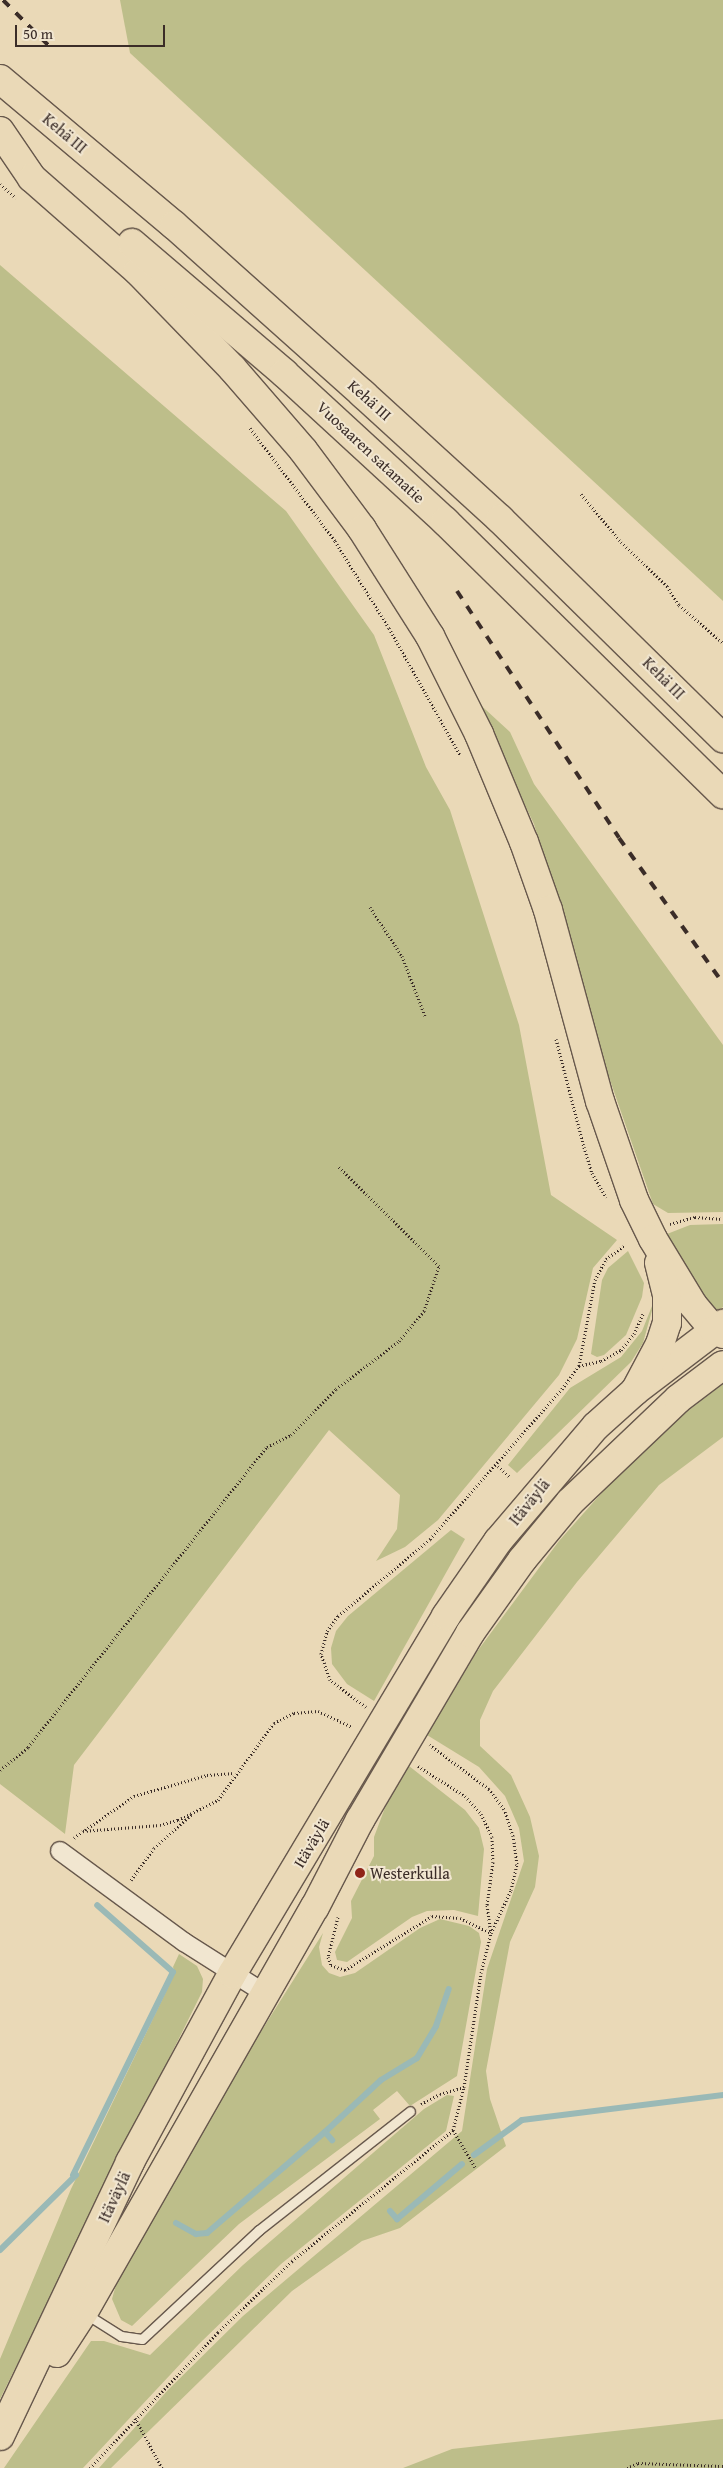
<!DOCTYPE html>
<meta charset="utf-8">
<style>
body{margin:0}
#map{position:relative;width:723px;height:2468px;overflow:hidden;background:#ead9b7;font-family:"Gentium Book Plus",serif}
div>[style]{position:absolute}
.green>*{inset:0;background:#bdbe8a}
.stream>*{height:6px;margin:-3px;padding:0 3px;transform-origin:3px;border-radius:3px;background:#9ab9b6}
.path>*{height:3px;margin-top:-1.5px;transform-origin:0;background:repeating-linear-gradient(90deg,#3b2d28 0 1px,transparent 0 3.5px)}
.roads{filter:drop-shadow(1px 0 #67584c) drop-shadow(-1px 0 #67584c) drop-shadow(0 1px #67584c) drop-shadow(0 -1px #67584c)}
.lane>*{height:9px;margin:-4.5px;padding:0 4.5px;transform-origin:4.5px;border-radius:4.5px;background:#f1e6d0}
.street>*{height:18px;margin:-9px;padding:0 9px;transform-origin:9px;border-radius:9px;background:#f1e6d0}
.primary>*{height:28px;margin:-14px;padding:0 14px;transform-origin:14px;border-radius:14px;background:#ead9b7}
.highway>*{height:28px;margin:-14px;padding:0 14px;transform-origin:14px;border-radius:14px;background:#ead9b7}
.rail>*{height:4px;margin-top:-2px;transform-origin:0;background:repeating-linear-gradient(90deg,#3b2d28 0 9px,transparent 0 18px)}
.dots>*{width:14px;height:14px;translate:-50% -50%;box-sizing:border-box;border:2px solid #f1e6d0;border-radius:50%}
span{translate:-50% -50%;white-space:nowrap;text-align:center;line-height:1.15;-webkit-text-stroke:4px #f1e6d0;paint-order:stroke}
.street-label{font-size:16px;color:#3b2d28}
.poi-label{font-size:16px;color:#3b2d28}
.left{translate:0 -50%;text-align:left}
.scale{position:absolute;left:15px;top:25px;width:150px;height:22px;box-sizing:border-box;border:2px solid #3b2d28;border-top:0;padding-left:6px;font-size:15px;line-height:18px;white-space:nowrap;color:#3b2d28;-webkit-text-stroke:4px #f1e6d0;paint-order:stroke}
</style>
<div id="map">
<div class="green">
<i style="clip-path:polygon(120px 0,723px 0,723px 601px,130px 53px)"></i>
<i style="clip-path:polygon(0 265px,286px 511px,374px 635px,426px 767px,450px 810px,519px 1025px,551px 1195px,617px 1240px,593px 1268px,577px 1339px,559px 1375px,438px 1520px,405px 1547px,376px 1561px,397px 1529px,400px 1495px,329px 1430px,74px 1765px,65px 1834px,0 1784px)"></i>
<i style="clip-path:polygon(474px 699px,510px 732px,534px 784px,723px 1045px,723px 1212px,668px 1213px,653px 1204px,594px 1034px,534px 824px)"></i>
<i style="clip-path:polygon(723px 1224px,723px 1307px,717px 1311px,711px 1311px,676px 1255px,667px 1234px,690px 1225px)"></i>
<i style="clip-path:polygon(628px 1251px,644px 1283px,642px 1297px,626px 1335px,604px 1355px,597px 1357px,591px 1354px,602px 1280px,608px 1268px)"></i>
<i style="clip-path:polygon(656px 1296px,643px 1343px,631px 1362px,517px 1473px,508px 1465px,570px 1388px,621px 1357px,642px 1331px)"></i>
<i style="clip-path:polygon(723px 1384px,723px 1437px,659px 1485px,577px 1582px,493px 1691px,480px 1720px,480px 1746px,511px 1775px,530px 1817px,539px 1856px,535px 1887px,510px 1942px,486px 2071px,490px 2099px,506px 2146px,400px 2228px,362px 2241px,292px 2291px,111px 2468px,99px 2468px,167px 2391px,243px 2316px,462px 2131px,487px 1969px,524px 1861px,519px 1828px,505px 1796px,479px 1767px,427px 1735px,476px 1653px,559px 1541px,614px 1479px,673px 1422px)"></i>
<i style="clip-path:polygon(451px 1530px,465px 1539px,374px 1701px,347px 1684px,332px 1664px,331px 1648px,336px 1631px,348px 1616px)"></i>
<i style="clip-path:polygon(409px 1766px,465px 1810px,479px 1828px,484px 1849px,478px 1916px,454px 1910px,427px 1911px,412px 1917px,347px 1962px,337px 1960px,335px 1952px,352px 1918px,351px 1901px,374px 1856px,374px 1837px,386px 1805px)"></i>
<i style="clip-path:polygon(440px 1919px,469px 1926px,479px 1933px,481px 1942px,457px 2076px,410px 2106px,397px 2091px,373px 2110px,380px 2119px,239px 2224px,132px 2326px,121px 2320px,112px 2299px,118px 2278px,194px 2138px,323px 1933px,319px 1947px,322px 1965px,329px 1973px,340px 1977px,355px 1973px,420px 1928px)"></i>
<i style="clip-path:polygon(179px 1954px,197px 1966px,203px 1979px,202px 1992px,0 2399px,0 2359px,71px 2189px,175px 1973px,173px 1967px)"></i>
<i style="clip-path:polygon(447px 2095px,454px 2096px,446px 2131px,281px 2264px,199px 2344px,83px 2468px,4px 2468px,91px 2341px,104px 2341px,150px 2355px,243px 2265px,424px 2109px)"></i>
<i style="clip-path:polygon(723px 2419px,723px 2468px,403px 2468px,452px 2449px)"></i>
</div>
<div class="stream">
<i style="left:325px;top:2132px;width:76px;rotate:-42.9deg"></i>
<i style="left:381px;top:2080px;width:42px;rotate:-31.4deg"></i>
<i style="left:417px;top:2058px;width:37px;rotate:-59deg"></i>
<i style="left:436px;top:2026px;width:39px;rotate:-71deg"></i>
<i style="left:474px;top:2155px;width:59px;rotate:-36.1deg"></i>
<i style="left:522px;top:2120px;width:203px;rotate:-7.1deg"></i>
<i style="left:73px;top:2175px;width:226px;rotate:-63.8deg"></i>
<i style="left:173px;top:1972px;width:101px;rotate:-138.6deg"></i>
<i style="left:390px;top:2211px;width:11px;rotate:49deg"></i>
<i style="left:397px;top:2219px;width:85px;rotate:-40.2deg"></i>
<i style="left:176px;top:2223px;width:23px;rotate:29deg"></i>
<i style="left:196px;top:2234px;width:11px;rotate:-5deg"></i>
<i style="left:207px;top:2233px;width:155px;rotate:-40.6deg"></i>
<i style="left:325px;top:2132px;width:11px;rotate:49deg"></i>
<i style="left:0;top:2250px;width:107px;rotate:-44.6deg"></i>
</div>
<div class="path">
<i style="left:0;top:184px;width:21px;rotate:41deg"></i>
<i style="left:250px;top:428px;width:141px;rotate:53deg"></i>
<i style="left:335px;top:541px;width:102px;rotate:58.2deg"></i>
<i style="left:389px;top:628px;width:145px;rotate:60.8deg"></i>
<i style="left:581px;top:494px;width:62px;rotate:50.2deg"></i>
<i style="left:621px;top:542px;width:64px;rotate:43.7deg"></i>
<i style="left:667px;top:586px;width:22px;rotate:58deg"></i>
<i style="left:679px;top:605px;width:58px;rotate:40.8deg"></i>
<i style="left:370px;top:907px;width:59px;rotate:56.9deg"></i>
<i style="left:402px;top:956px;width:64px;rotate:69deg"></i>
<i style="left:556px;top:1039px;width:112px;rotate:75.5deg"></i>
<i style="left:584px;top:1147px;width:27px;rotate:73deg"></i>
<i style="left:592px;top:1173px;width:28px;rotate:60deg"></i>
<i style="left:670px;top:1224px;width:26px;rotate:-16deg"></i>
<i style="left:695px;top:1217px;width:28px;rotate:4deg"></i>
<i style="left:579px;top:1366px;width:23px;rotate:-13deg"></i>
<i style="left:601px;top:1361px;width:23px;rotate:-29deg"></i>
<i style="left:621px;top:1350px;width:21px;rotate:-51deg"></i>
<i style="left:634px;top:1334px;width:22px;rotate:-66deg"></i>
<i style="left:498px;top:1466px;width:16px;rotate:43deg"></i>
<i style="left:366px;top:1707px;width:45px;rotate:-143.1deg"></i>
<i style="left:330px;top:1680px;width:28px;rotate:-109deg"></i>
<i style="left:321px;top:1654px;width:24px;rotate:-75deg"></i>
<i style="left:327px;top:1631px;width:19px;rotate:-54deg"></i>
<i style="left:338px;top:1616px;width:120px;rotate:-39.9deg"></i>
<i style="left:430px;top:1539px;width:200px;rotate:-48.7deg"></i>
<i style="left:562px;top:1389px;width:29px;rotate:-54deg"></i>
<i style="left:579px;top:1366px;width:87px;rotate:-79.5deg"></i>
<i style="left:595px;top:1280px;width:24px;rotate:-62deg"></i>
<i style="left:606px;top:1259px;width:24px;rotate:-36deg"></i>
<i style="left:418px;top:1766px;width:56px;rotate:32.6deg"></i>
<i style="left:465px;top:1796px;width:24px;rotate:48deg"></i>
<i style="left:481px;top:1814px;width:25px;rotate:64deg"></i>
<i style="left:492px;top:1837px;width:25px;rotate:88deg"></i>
<i style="left:493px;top:1862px;width:43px;rotate:97.9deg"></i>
<i style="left:487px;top:1905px;width:27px;rotate:82deg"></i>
<i style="left:0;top:1770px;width:36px;rotate:-39deg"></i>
<i style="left:28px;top:1747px;width:384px;rotate:-51.5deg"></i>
<i style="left:267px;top:1447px;width:27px;rotate:-27deg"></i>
<i style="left:291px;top:1435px;width:64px;rotate:-45.6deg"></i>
<i style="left:336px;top:1389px;width:79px;rotate:-37.3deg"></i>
<i style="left:399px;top:1341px;width:39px;rotate:-50deg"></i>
<i style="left:424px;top:1311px;width:47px;rotate:-71.6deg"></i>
<i style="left:439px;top:1266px;width:142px;rotate:-135.3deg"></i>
<i style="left:85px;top:1830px;width:60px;rotate:-34.8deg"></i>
<i style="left:134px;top:1796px;width:76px;rotate:-16deg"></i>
<i style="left:207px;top:1775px;width:28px;rotate:-4deg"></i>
<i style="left:74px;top:1838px;width:11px;rotate:-38deg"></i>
<i style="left:83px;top:1831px;width:77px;rotate:-4.5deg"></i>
<i style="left:160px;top:1825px;width:19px;rotate:-16deg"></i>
<i style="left:178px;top:1820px;width:45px;rotate:-26.6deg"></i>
<i style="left:218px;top:1800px;width:95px;rotate:-54deg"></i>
<i style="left:274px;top:1723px;width:22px;rotate:-27deg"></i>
<i style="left:294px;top:1713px;width:24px;rotate:-5deg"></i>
<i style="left:318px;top:1711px;width:38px;rotate:25deg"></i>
<i style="left:131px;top:1880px;width:39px;rotate:-54deg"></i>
<i style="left:154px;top:1848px;width:50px;rotate:-41.7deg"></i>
<i style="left:338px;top:1917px;width:41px;rotate:104deg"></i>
<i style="left:328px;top:1957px;width:9px;rotate:69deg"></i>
<i style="left:331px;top:1965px;width:15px;rotate:20deg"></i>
<i style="left:345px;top:1970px;width:102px;rotate:-31.8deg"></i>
<i style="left:432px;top:1916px;width:28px;rotate:4deg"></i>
<i style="left:460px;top:1918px;width:34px;rotate:26deg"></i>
<i style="left:421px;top:2104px;width:21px;rotate:-28deg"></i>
<i style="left:440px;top:2094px;width:25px;rotate:-16deg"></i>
<i style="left:453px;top:2130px;width:43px;rotate:59.3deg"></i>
<i style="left:135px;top:2418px;width:57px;rotate:61.6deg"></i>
<i style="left:90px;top:2468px;width:187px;rotate:-46.7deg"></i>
<i style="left:218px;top:2332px;width:103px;rotate:-43.8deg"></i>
<i style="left:292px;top:2261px;width:208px;rotate:-39.1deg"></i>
<i style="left:453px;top:2130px;width:44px;rotate:-75.7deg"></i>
<i style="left:464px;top:2087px;width:115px;rotate:-81.5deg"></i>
<i style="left:481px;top:1973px;width:41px;rotate:-76deg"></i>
<i style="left:491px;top:1933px;width:47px;rotate:-65.1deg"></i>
<i style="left:511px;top:1890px;width:27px;rotate:-77deg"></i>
<i style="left:517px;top:1864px;width:28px;rotate:-98deg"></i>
<i style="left:513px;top:1836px;width:28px;rotate:-108deg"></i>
<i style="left:504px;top:1809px;width:25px;rotate:-127deg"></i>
<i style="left:489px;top:1789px;width:74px;rotate:-143.3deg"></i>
<i style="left:627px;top:2468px;width:12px;rotate:-24deg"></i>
<i style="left:638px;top:2463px;width:85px;rotate:2deg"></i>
</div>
<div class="roads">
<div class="lane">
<i style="left:86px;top:2314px;width:41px;rotate:32.2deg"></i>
<i style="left:121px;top:2336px;width:21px;rotate:8deg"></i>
<i style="left:142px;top:2339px;width:160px;rotate:-43deg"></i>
<i style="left:259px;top:2230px;width:192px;rotate:-38.2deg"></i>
</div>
<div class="street">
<i style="left:60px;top:1851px;width:154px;rotate:36.3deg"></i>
<i style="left:184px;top:1942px;width:97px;rotate:32.4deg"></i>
</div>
<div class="primary">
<i style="left:57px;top:2353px;width:48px;rotate:-57deg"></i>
<i style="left:83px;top:2313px;width:468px;rotate:-60.3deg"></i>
<i style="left:315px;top:1907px;width:98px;rotate:-62.7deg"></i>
<i style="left:360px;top:1820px;width:217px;rotate:-59.5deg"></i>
<i style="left:470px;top:1633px;width:90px;rotate:-54.5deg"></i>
<i style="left:522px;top:1560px;width:75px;rotate:-50.4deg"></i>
<i style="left:570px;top:1502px;width:149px;rotate:-43.6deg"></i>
<i style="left:678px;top:1399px;width:56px;rotate:-37.1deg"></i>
<i style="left:0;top:2436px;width:303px;rotate:-64.6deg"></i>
<i style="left:130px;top:2162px;width:214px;rotate:-61.5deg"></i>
<i style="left:232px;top:1974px;width:417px;rotate:-59.1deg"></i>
<i style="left:446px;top:1616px;width:91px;rotate:-55.3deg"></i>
<i style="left:498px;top:1541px;width:151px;rotate:-49.6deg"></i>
<i style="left:596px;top:1426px;width:52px;rotate:-41.9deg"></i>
<i style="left:635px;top:1391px;width:111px;rotate:-37.3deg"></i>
</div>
<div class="highway">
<i style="left:0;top:79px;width:227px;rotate:40deg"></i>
<i style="left:174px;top:225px;width:254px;rotate:41.8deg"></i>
<i style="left:363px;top:394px;width:185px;rotate:42.4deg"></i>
<i style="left:500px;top:519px;width:313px;rotate:44.5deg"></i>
<i style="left:0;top:131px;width:57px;rotate:55.8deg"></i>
<i style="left:32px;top:178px;width:141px;rotate:41.3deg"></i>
<i style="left:138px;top:271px;width:135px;rotate:45.9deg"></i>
<i style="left:232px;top:368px;width:108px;rotate:49.1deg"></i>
<i style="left:303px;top:450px;width:99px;rotate:53.2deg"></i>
<i style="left:362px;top:529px;width:127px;rotate:57.6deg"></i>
<i style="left:430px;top:636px;width:110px;rotate:63.4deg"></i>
<i style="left:479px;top:734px;width:117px;rotate:67.4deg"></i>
<i style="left:524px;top:842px;width:72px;rotate:70.6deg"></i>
<i style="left:548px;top:910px;width:198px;rotate:74.8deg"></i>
<i style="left:600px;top:1101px;width:105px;rotate:71deg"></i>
<i style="left:634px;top:1200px;width:43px;rotate:64deg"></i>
<i style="left:653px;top:1239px;width:77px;rotate:58.8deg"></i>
<i style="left:693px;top:1305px;width:33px;rotate:50deg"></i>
<i style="left:714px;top:1330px;width:10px;rotate:24deg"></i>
<i style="left:132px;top:243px;width:200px;rotate:40.5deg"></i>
<i style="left:284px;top:373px;width:219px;rotate:42.6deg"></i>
<i style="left:445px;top:521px;width:390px;rotate:44.5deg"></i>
<i style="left:635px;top:1391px;width:53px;rotate:-62deg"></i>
<i style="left:660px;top:1344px;width:22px;rotate:-72deg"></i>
<i style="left:667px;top:1323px;width:28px;rotate:-90deg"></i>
<i style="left:667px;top:1295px;width:33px;rotate:-104deg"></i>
</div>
</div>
<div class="rail">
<i style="left:3px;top:0;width:71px;rotate:45deg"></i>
<i style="left:457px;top:591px;width:295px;rotate:56.7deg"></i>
<i style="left:619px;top:838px;width:178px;rotate:54.4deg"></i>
</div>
<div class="dots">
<i style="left:360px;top:1873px;background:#8f2418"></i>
</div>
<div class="street-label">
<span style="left:65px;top:133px;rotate:40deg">Kehä III</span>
<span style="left:370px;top:400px;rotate:42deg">Kehä III</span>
<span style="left:371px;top:452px;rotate:43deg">Vuosaaren satamatie</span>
<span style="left:664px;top:678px;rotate:45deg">Kehä III</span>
<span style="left:529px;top:1502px;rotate:-51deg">Itäväylä</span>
<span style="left:311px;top:1843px;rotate:-59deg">Itäväylä</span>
<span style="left:114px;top:2197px;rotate:-65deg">Itäväylä</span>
</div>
<div class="poi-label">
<span class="left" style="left:370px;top:1873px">Westerkulla</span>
</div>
<div class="scale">50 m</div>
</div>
